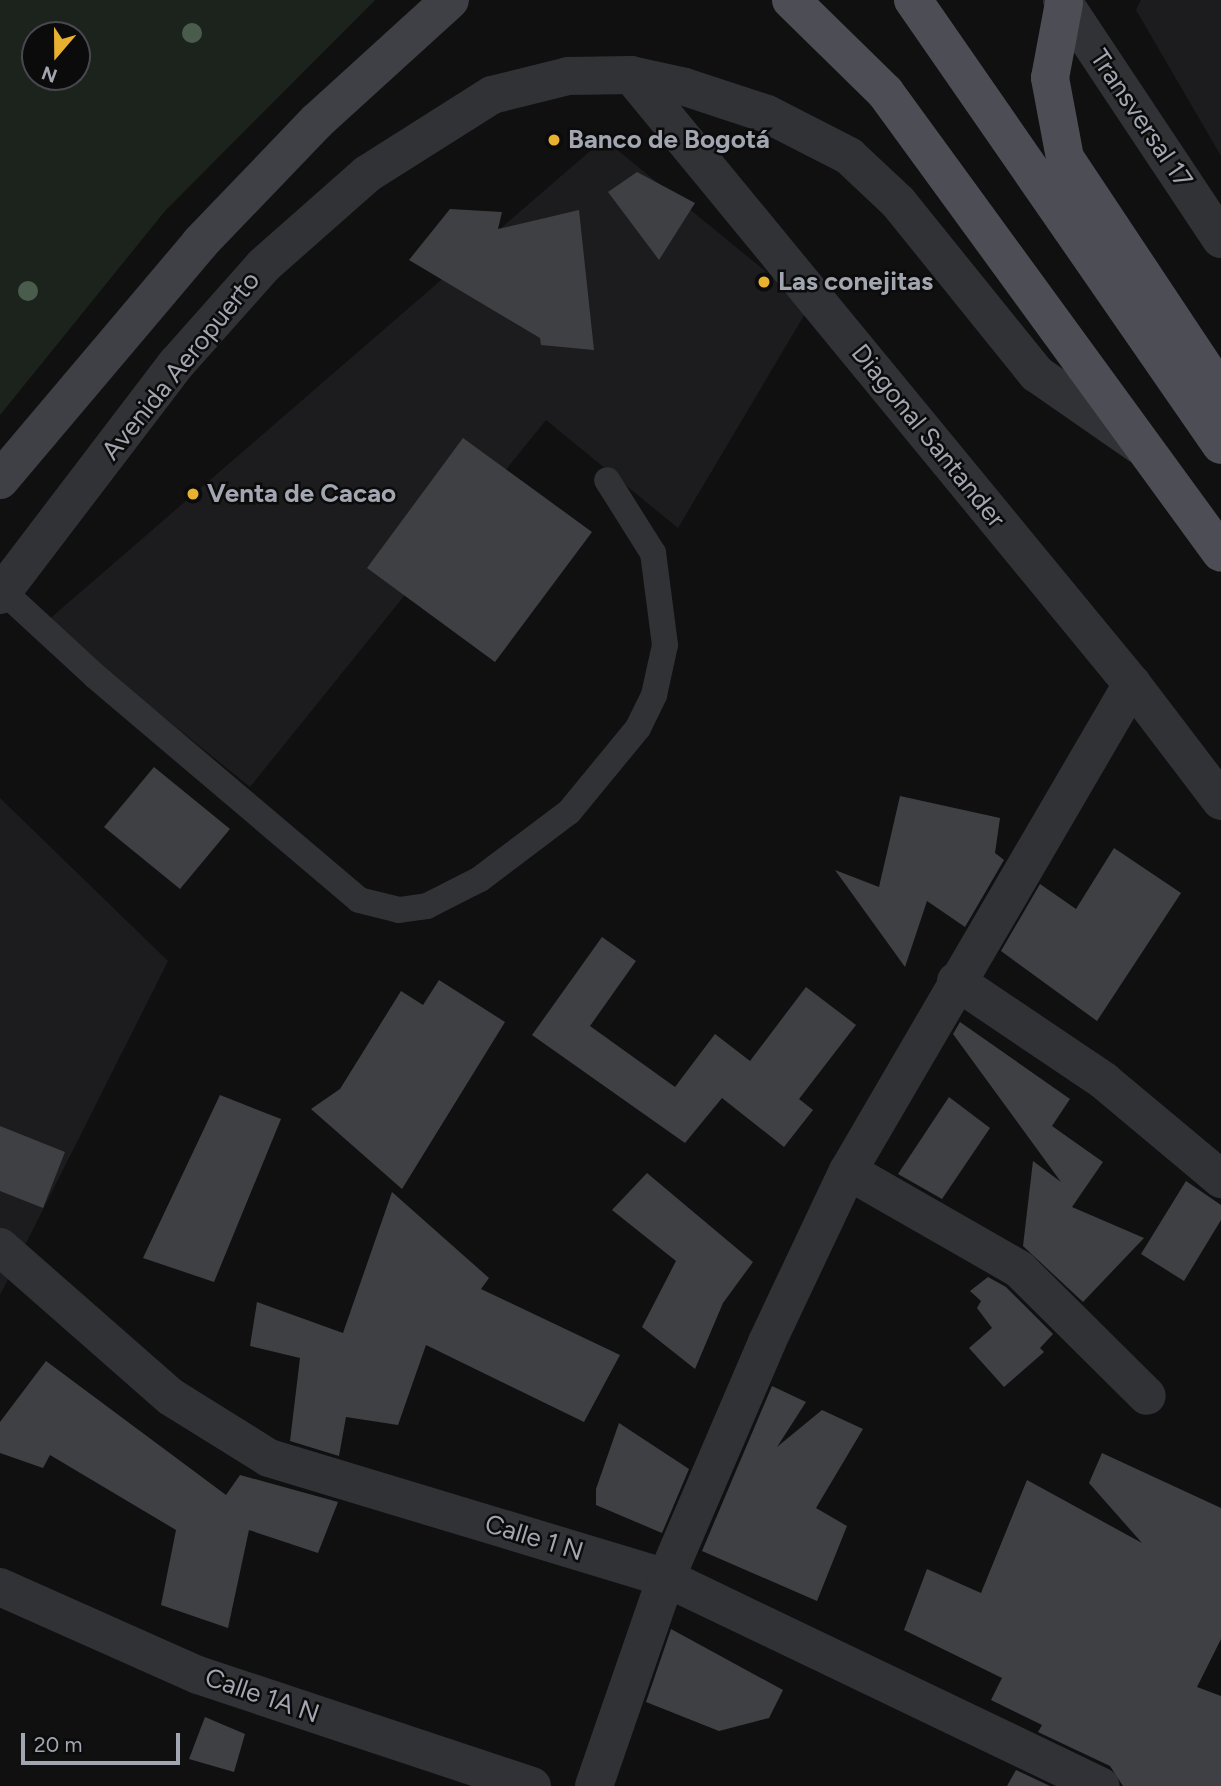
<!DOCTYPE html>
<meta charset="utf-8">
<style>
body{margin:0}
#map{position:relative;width:1221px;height:1786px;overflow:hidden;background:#101011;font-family:Figtree,sans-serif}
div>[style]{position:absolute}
.built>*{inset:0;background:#1c1c1e}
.green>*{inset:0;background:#1c231d}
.building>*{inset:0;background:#3f4044}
.service>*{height:26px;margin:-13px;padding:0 13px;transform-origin:13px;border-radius:13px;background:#313236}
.minor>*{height:38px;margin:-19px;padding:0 19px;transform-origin:19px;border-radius:19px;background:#313236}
.tertiary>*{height:38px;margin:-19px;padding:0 19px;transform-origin:19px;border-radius:19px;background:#313236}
.secondary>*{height:38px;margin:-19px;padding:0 19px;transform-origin:19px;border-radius:19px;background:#3f4046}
.primary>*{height:38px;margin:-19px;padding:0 19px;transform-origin:19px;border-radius:19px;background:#4d4e55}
.trees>*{width:20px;height:20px;margin:-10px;border-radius:50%;background:#4a5d4c}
.dots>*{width:19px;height:19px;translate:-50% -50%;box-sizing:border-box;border:4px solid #0b0b0c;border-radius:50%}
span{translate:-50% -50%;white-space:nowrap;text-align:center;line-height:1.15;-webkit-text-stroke:5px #0b0b0c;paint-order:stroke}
.street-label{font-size:26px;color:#a1a6b1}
.poi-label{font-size:26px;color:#a1a6b1;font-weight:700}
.left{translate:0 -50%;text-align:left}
.north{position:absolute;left:21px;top:21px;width:70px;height:70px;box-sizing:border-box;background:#0b0b0c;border:2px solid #47494e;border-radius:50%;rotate:200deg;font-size:19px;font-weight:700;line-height:28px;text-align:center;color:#a1a6b1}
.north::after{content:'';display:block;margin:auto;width:24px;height:32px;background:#e8b130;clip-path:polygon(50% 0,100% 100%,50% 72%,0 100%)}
.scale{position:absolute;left:21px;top:1733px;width:159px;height:32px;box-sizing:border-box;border:4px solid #a1a6b1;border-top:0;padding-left:9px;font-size:21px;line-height:24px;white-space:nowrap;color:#a1a6b1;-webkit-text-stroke:5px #0b0b0c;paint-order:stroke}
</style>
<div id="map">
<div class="built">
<i style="clip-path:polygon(1141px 0,1221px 0,1221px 156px,1136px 10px)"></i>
<i style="clip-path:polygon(604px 139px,809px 307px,678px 528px,546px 420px,250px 787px,46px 622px)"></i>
<i style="clip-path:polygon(0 798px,168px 961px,0 1295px)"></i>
</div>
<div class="green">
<i style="clip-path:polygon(evenodd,0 0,375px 0,165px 211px,0 415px,0 0,35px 35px,77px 35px,77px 77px,35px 77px,35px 35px)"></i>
</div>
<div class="building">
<i style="clip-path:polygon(637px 172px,695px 203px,659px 260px,608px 192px)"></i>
<i style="clip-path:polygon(450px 209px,502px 212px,498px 229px,579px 210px,594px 350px,541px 345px,540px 338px,409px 260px)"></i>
<i style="clip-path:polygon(463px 438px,592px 532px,495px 662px,367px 568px)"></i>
<i style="clip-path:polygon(154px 767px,230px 829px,180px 889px,104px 827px)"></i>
<i style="clip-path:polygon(900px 796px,1000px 818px,995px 853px,1004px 860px,965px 927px,927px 901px,905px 967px,835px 870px,879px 887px)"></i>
<i style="clip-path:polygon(1114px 848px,1181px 893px,1097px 1021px,1001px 951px,1040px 884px,1076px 909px)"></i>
<i style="clip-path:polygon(602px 937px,636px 961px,590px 1026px,675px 1087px,715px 1034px,750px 1061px,806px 987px,856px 1025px,799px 1099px,813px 1110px,784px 1147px,722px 1098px,685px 1143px,532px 1035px)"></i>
<i style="clip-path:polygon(439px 980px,505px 1022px,402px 1189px,311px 1109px,340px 1089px,401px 991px,423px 1005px)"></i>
<i style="clip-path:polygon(960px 1022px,1070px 1099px,1052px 1126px,1103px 1162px,1072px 1207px,1144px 1238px,1083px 1302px,1023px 1246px,1033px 1161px,1061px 1182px,953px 1034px)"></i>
<i style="clip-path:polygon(220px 1095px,281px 1119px,214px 1282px,143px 1258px)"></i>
<i style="clip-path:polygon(949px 1097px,990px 1128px,942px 1199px,898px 1174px)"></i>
<i style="clip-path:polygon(0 1126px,65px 1152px,43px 1208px,0 1191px)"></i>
<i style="clip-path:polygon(647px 1173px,753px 1262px,723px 1303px,695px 1369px,642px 1327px,676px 1261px,612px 1210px)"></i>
<i style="clip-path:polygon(1186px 1181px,1221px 1205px,1221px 1220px,1184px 1281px,1141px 1254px)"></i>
<i style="clip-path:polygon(392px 1192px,489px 1278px,481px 1289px,620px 1355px,584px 1422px,426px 1345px,398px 1425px,346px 1417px,339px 1456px,290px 1441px,300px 1358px,250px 1346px,257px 1302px,343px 1333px)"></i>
<i style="clip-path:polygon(988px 1277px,1006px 1287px,1053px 1334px,1040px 1348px,1044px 1352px,1004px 1387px,969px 1348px,992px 1328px,977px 1308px,981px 1301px,970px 1291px)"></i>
<i style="clip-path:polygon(46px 1361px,226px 1495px,240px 1475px,338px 1502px,318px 1553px,249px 1530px,228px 1628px,161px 1605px,176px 1530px,50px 1455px,43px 1468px,0 1453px,0 1422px)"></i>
<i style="clip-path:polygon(772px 1386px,806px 1402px,777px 1447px,822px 1410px,863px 1429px,816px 1508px,847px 1526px,817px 1601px,702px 1551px)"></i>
<i style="clip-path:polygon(619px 1423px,689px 1469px,662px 1533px,596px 1505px,596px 1489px)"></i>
<i style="clip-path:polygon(1102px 1453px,1221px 1508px,1221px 1639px,1197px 1687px,1221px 1696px,1221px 1786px,1123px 1786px,1110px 1766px,1038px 1732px,1042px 1725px,991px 1700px,1002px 1678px,904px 1630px,927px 1569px,981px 1593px,1027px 1480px,1142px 1543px,1089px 1483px)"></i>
<i style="clip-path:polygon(671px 1629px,783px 1690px,769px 1718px,719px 1731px,646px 1702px)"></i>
<i style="clip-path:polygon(205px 1717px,245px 1734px,234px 1772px,189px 1759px)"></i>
<i style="clip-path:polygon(1016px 1770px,1050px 1786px,1007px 1786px)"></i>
</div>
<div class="service">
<i style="left:3px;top:591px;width:125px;rotate:42.7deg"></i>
<i style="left:95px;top:676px;width:346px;rotate:40.3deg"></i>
<i style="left:359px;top:900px;width:41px;rotate:14deg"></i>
<i style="left:399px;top:910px;width:28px;rotate:-8deg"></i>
<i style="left:427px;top:906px;width:59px;rotate:-27deg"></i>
<i style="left:480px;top:879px;width:111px;rotate:-37deg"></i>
<i style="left:569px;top:812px;width:109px;rotate:-50.6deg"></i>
<i style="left:638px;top:728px;width:37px;rotate:-64deg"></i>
<i style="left:654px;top:695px;width:51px;rotate:-77.6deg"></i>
<i style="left:665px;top:645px;width:93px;rotate:-97.4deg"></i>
<i style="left:653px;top:553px;width:86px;rotate:-122.2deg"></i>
</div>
<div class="minor">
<i style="left:1062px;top:0;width:287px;rotate:56.4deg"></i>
<i style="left:631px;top:75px;width:789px;rotate:50.56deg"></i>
<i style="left:1132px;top:684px;width:147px;rotate:52.7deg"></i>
<i style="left:956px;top:981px;width:179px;rotate:34deg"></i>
<i style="left:1104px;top:1081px;width:153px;rotate:39.9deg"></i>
<i style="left:848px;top:1171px;width:197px;rotate:29.8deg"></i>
<i style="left:1019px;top:1269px;width:180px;rotate:44.8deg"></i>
<i style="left:0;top:1247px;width:227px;rotate:41.3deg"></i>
<i style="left:171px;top:1397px;width:115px;rotate:31.9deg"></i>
<i style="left:269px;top:1458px;width:415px;rotate:16.8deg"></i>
<i style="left:666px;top:1578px;width:482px;rotate:25.6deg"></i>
<i style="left:0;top:1587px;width:217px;rotate:24deg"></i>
<i style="left:198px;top:1675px;width:352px;rotate:18.4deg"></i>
<i style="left:594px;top:1786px;width:220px;rotate:-70.9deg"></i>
<i style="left:666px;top:1578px;width:257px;rotate:-66.8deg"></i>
<i style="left:767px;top:1342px;width:189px;rotate:-64.7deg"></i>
<i style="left:848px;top:1171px;width:564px;rotate:-59.75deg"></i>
</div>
<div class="tertiary">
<i style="left:0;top:595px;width:292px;rotate:-52.7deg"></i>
<i style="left:177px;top:363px;width:130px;rotate:-48.4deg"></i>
<i style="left:263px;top:266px;width:139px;rotate:-41.5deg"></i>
<i style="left:367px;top:174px;width:148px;rotate:-32.3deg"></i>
<i style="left:492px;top:95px;width:78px;rotate:-14deg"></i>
<i style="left:568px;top:76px;width:63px;rotate:-0.9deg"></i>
<i style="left:631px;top:75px;width:55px;rotate:12.5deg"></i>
<i style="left:685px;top:87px;width:86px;rotate:18.2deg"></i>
<i style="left:767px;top:114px;width:92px;rotate:27.1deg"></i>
<i style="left:849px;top:156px;width:67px;rotate:43.2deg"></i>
<i style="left:898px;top:202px;width:221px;rotate:51.1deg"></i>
<i style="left:1037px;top:374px;width:124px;rotate:34.8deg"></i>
</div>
<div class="secondary">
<i style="left:0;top:480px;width:310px;rotate:-49.8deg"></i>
<i style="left:200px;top:243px;width:168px;rotate:-46.2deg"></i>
<i style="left:316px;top:122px;width:181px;rotate:-42.3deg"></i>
</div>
<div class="primary">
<i style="left:791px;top:0;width:132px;rotate:44.4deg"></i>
<i style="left:885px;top:92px;width:570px;rotate:53.91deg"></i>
<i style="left:913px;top:0;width:541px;rotate:55.31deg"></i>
<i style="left:1064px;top:3px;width:76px;rotate:100.6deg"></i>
<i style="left:1050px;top:78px;width:81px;rotate:79.4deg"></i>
<i style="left:1065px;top:158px;width:278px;rotate:56.4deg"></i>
<i style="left:1219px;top:390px;width:13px;rotate:81deg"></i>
</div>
<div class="trees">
<i style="left:192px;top:33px"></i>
<i style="left:28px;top:291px"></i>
</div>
<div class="dots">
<i style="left:554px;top:140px;background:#e8b130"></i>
<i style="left:764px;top:282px;background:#e8b130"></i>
<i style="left:193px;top:494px;background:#e8b130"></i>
</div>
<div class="street-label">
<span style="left:1141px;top:119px;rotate:56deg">Transversal 17</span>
<span style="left:181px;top:366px;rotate:-51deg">Avenida Aeropuerto</span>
<span style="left:928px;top:436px;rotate:51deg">Diagonal Santander</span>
<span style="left:534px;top:1538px;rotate:17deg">Calle 1 N</span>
<span style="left:262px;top:1696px;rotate:19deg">Calle 1A N</span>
</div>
<div class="poi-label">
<span class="left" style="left:568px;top:140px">Banco de Bogotá</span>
<span class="left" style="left:778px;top:282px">Las conejitas</span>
<span class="left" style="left:207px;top:494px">Venta de Cacao</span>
</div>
<div class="north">N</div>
<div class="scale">20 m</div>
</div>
